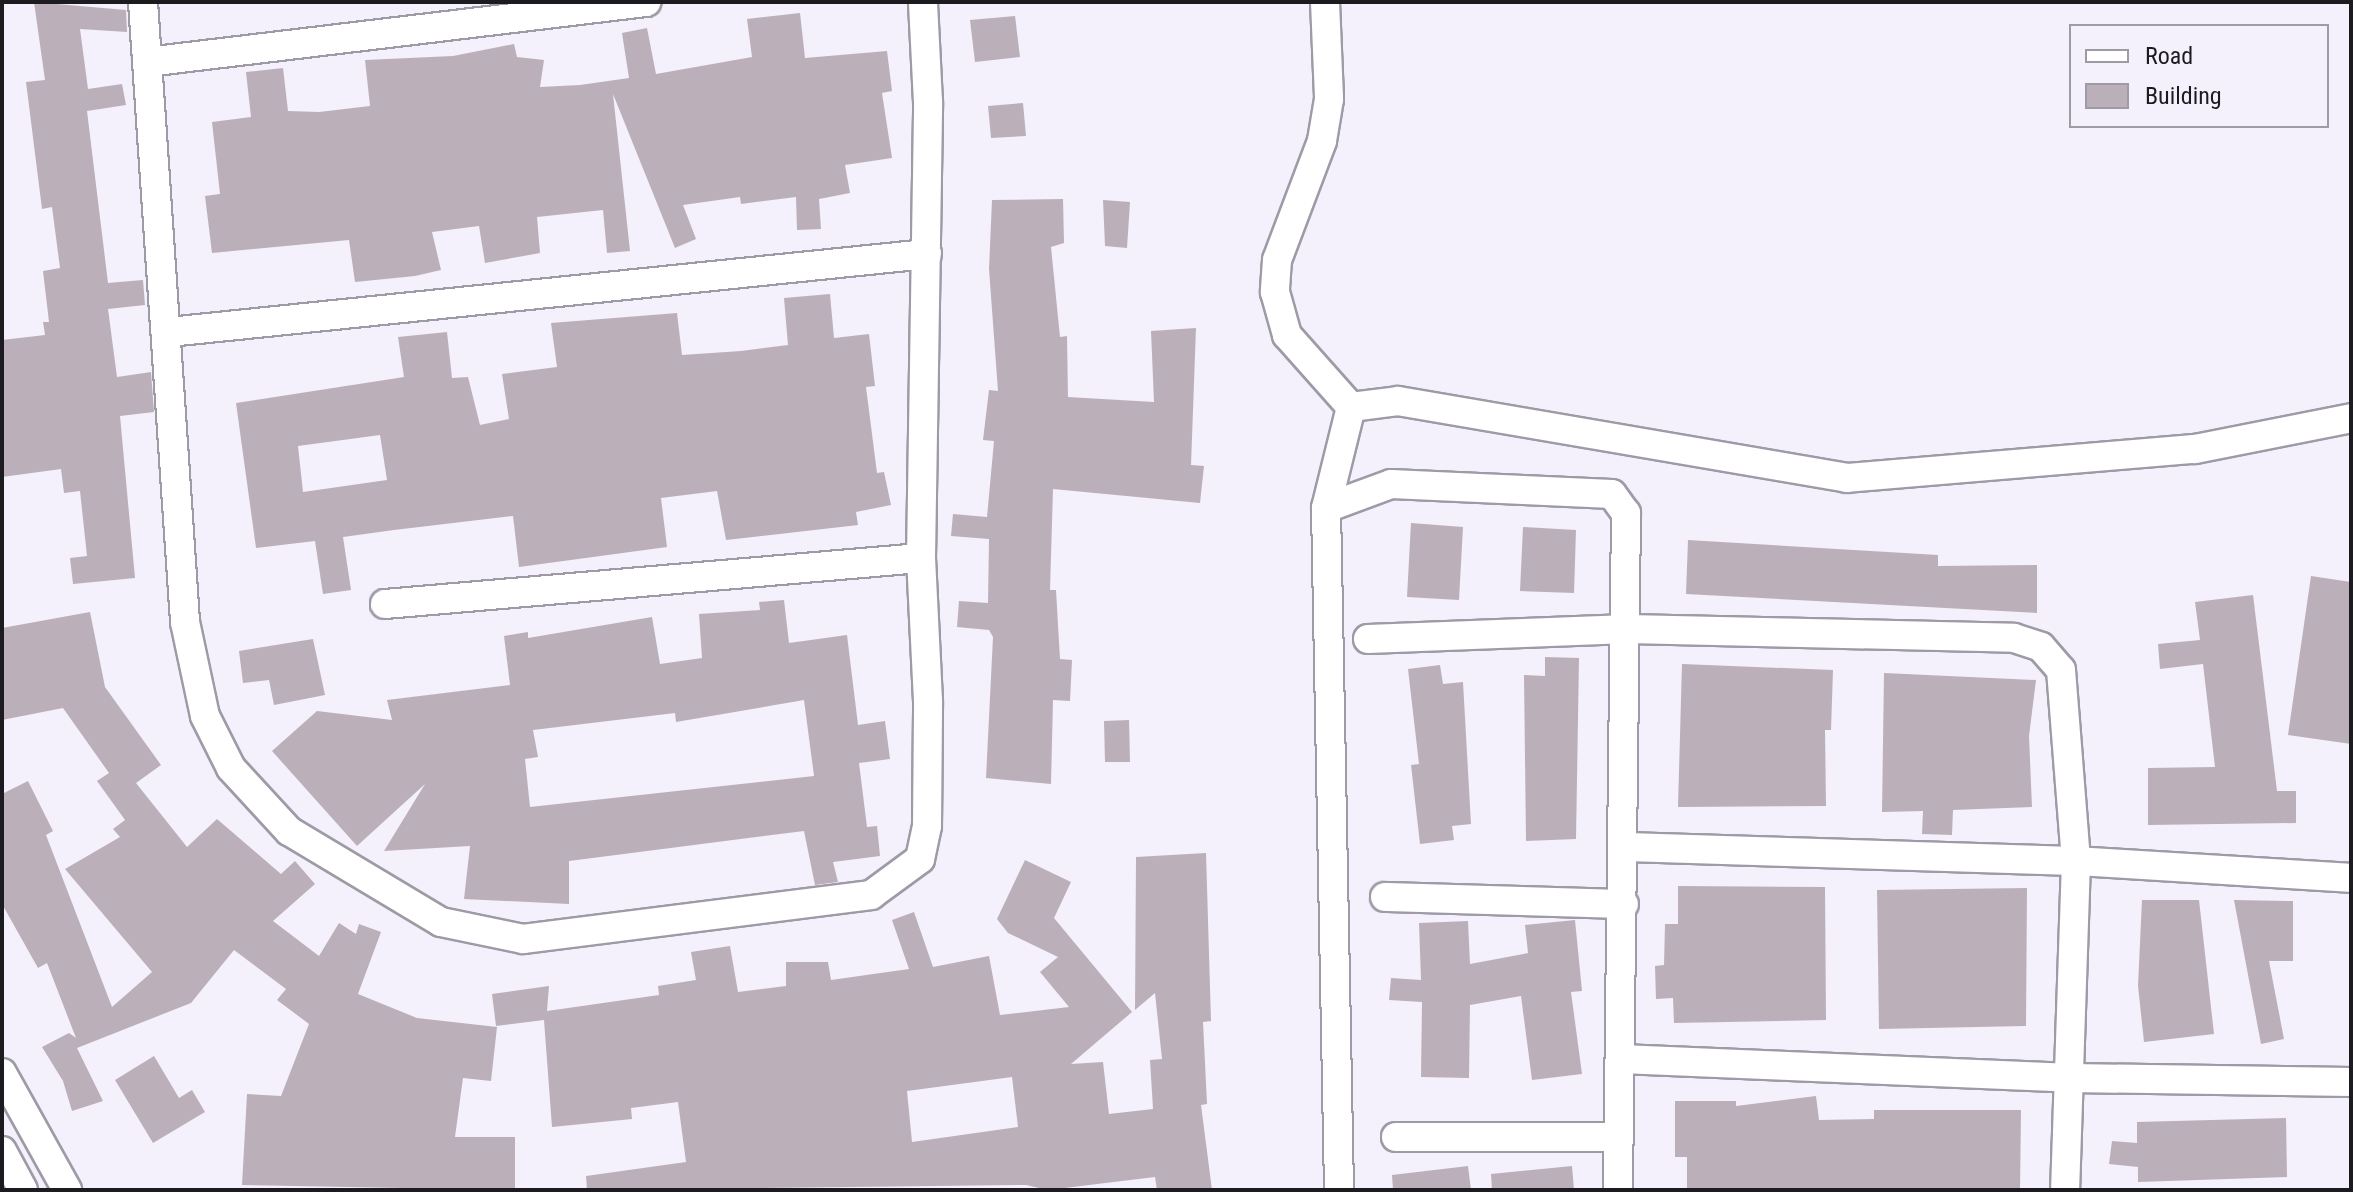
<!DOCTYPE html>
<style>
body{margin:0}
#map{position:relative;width:2353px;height:1192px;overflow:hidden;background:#f4f0fc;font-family:"Roboto Condensed",sans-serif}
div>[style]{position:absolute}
.building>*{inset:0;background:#bbb0b9}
.roads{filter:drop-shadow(2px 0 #9e9aa6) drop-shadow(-2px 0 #9e9aa6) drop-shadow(0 2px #9e9aa6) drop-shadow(0 -2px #9e9aa6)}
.street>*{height:28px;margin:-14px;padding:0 14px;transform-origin:14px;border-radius:14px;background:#fff}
span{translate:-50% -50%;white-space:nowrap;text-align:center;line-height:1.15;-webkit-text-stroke:6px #f4f0fc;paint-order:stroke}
.frame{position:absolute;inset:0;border:4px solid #1c1b1f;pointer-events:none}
.legend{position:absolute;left:2069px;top:24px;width:260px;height:104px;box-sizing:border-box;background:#f4f0fc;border:2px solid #9e9ba4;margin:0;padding:10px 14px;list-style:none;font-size:24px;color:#1c1b1f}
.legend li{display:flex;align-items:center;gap:16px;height:40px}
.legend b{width:40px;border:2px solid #9e9ba4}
</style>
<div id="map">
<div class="building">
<i style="clip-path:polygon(34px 2px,126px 10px,127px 32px,80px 29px,88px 89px,122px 84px,126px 105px,87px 111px,108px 283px,143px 280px,145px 305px,108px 309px,117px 377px,151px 372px,154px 412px,120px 416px,135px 578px,73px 584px,70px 558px,87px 556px,80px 491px,64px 493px,61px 469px,2px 477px,2px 340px,45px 335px,43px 322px,49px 322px,43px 271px,60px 268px,52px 207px,42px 209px,26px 82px,45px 80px)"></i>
<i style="clip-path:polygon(800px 13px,805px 58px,887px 51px,892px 91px,882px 93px,892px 158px,845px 165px,850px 193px,819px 199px,821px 229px,797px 230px,796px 197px,741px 204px,740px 197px,683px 205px,696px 239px,675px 248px,613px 94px,630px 251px,607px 253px,603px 210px,537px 217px,540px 253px,485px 263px,479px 226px,432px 232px,441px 270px,415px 276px,355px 282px,349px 240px,212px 253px,205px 196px,220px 194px,212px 122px,251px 117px,246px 72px,283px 68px,288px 111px,319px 112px,370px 106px,365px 60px,453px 56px,514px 44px,517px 57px,544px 60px,540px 87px,580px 85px,629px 78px,622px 33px,647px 28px,656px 74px,752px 57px,747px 19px)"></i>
<i style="clip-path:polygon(1015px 16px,1020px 57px,975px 62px,970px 20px)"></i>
<i style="clip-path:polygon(1023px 103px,1026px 136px,991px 138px,988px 106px)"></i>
<i style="clip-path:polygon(1063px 199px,1064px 243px,1051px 247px,1060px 337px,1067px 336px,1068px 397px,1154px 402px,1151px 331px,1196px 328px,1191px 465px,1204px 466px,1200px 503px,1053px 489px,1050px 590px,1056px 590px,1060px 659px,1072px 660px,1070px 701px,1053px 700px,1051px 784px,986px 778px,993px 637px,989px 630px,957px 627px,959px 601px,988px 603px,989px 539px,951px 536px,953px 514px,987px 517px,994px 441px,983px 440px,989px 390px,998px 391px,989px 269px,992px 200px)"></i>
<i style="clip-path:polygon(1103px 200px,1130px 202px,1127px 248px,1105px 246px)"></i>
<i style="clip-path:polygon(evenodd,830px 294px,834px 338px,869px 334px,875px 386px,866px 387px,877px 473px,884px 472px,891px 505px,856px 512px,858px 525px,726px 540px,717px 491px,661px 498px,667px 547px,519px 567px,513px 516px,394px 530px,343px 537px,351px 590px,323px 594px,315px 541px,256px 548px,236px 403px,404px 377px,398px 337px,447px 332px,452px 378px,468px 377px,480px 425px,509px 419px,502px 374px,557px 367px,551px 323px,677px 313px,682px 355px,741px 351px,788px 345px,784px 298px,830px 294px,380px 435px,387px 480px,303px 492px,298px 446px,380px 435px)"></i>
<i style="clip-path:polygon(1411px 523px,1463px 527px,1459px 600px,1407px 597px)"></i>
<i style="clip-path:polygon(1523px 527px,1576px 530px,1574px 593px,1520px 591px)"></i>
<i style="clip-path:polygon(1688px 540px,1938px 555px,1938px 566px,2037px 565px,2037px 613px,1686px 594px)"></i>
<i style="clip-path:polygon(2311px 576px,2351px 582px,2351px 744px,2288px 735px)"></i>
<i style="clip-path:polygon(2253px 595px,2277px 791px,2296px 791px,2296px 823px,2148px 825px,2148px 768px,2215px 767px,2203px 664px,2160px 669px,2158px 644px,2200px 640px,2195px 602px)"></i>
<i style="clip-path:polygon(evenodd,784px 600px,789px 643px,847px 635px,858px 725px,885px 721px,890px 759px,859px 763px,867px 827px,877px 826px,880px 856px,833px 862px,838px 882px,815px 885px,804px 831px,569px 861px,569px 904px,464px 899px,470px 846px,384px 851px,425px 784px,357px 846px,272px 751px,317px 711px,392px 720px,387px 700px,510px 685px,504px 636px,528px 632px,528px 638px,652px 617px,660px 664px,702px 658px,699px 614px,760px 610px,759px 602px,784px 600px,804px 700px,814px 776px,530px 807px,525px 759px,538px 757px,533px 730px,675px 713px,676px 722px,804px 700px)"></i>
<i style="clip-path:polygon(90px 612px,105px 687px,161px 765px,136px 783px,187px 847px,217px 819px,281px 874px,295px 861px,315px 884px,273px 921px,319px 956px,339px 923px,356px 934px,359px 924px,381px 932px,358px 994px,417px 1018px,497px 1027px,491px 1081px,463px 1078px,455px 1137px,515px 1137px,515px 1190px,242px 1185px,247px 1094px,281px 1096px,309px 1024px,277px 1000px,286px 989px,234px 950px,191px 1003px,77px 1048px,103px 1101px,72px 1111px,63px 1081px,42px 1047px,69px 1033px,76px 1038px,47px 963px,38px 968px,2px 904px,2px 794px,28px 781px,53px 831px,46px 835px,112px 1007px,152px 972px,65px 869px,120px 837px,113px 829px,125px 820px,97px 781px,109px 773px,63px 708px,2px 720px,2px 628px)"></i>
<i style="clip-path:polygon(313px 639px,325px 695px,274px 705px,269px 680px,243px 683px,239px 651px)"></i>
<i style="clip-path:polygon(1545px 657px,1579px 658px,1576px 839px,1526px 841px,1524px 675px,1545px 676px)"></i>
<i style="clip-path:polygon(1682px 664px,1833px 670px,1831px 730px,1825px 730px,1826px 806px,1678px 807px)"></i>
<i style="clip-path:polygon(1440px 665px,1443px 684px,1463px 682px,1471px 824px,1452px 826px,1454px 840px,1420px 844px,1411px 765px,1419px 764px,1408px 669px)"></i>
<i style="clip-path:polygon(1884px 673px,2036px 680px,2029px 736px,2032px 807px,1953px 810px,1952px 835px,1922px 834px,1923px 811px,1882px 812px)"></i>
<i style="clip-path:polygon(1129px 720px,1130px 762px,1105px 762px,1104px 721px)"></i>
<i style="clip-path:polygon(evenodd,1206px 853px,1211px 1021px,1203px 1022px,1207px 1104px,1201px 1105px,1212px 1190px,1157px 1190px,1155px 1177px,1048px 1190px,1026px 1185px,587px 1190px,586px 1176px,686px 1162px,678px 1102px,631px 1108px,632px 1119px,552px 1127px,544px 1020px,496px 1026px,492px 994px,549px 986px,547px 1011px,659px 995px,658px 986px,696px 980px,691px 952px,730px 946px,738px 992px,786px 986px,786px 962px,828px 962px,831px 980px,909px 969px,892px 920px,914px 912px,933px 967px,989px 956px,1000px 1015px,1069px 1007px,1040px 972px,1058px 957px,1008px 933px,997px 919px,1025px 860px,1071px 882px,1054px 918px,1132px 1012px,1071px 1064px,1103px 1062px,1109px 1114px,1153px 1109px,1150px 1060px,1162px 1059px,1155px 993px,1135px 1010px,1136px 857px,1206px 853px,1012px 1077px,1018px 1127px,912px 1142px,907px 1091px,1012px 1077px)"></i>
<i style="clip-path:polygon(1678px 886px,1825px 887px,1826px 1020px,1674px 1023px,1673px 998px,1656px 999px,1655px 966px,1664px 965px,1665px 924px,1678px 924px)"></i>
<i style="clip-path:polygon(2027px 888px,2026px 1026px,1879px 1029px,1877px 890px)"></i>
<i style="clip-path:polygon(2142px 900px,2199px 900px,2214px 1034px,2144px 1042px,2138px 986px)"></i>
<i style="clip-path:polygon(2234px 900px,2293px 901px,2293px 961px,2269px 961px,2284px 1039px,2261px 1044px)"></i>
<i style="clip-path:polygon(1575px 920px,1582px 991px,1571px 992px,1582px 1074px,1532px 1080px,1521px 996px,1470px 1005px,1469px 1078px,1421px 1077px,1422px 1002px,1389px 1000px,1391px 978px,1421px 980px,1419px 923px,1468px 921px,1470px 964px,1528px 953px,1525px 925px)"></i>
<i style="clip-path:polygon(154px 1056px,179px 1098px,192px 1090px,205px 1112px,153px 1143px,115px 1080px)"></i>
<i style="clip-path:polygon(1816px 1096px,1819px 1120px,1874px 1119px,1874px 1110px,2021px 1110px,2020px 1190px,1687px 1190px,1687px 1157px,1675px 1157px,1675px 1101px,1736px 1101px,1736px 1106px)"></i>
<i style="clip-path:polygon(2286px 1118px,2287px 1177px,2138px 1182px,2138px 1167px,2109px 1164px,2112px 1141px,2137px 1143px,2137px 1122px)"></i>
<i style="clip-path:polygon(1468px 1166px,1471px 1190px,1393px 1190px,1392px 1175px)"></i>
<i style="clip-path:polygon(1572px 1166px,1574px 1190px,1492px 1190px,1491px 1174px)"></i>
</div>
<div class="roads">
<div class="street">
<i style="left:143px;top:2px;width:621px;rotate:86.12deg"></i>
<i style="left:185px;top:622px;width:96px;rotate:78deg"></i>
<i style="left:205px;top:716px;width:58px;rotate:63.4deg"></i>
<i style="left:231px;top:768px;width:86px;rotate:47.4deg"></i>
<i style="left:289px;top:831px;width:177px;rotate:30.9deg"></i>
<i style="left:441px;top:922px;width:84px;rotate:11.7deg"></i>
<i style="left:523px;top:939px;width:351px;rotate:-7.2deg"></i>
<i style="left:871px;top:895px;width:61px;rotate:-36.3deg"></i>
<i style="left:920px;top:859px;width:34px;rotate:-78deg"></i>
<i style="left:927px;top:826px;width:125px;rotate:-89.5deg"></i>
<i style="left:928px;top:701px;width:143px;rotate:-92.8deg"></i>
<i style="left:921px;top:558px;width:456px;rotate:-89.1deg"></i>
<i style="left:928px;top:102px;width:100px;rotate:-92.9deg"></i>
<i style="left:1325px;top:2px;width:97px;rotate:87.6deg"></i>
<i style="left:1329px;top:99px;width:43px;rotate:99.5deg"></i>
<i style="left:1322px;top:141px;width:127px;rotate:110.7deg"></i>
<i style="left:1277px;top:260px;width:32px;rotate:94deg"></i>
<i style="left:1275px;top:292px;width:45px;rotate:74.4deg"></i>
<i style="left:1287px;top:335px;width:96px;rotate:48.4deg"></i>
<i style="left:147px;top:62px;width:503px;rotate:-6.86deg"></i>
<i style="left:169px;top:332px;width:762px;rotate:-5.88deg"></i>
<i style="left:1326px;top:508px;width:69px;rotate:-20.3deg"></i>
<i style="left:1391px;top:484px;width:221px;rotate:2.6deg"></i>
<i style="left:1612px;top:494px;width:24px;rotate:54deg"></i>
<i style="left:1626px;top:513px;width:677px;rotate:90.68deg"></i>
<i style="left:385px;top:604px;width:538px;rotate:-4.91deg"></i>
<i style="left:1368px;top:639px;width:260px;rotate:-2.2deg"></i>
<i style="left:1628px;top:629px;width:386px;rotate:1.3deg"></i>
<i style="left:2014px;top:638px;width:28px;rotate:18deg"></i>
<i style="left:2041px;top:647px;width:30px;rotate:49deg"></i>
<i style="left:2061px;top:670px;width:192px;rotate:85.5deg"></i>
<i style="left:2076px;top:861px;width:329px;rotate:91.9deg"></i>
<i style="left:1625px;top:847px;width:451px;rotate:1.8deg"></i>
<i style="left:2076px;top:861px;width:276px;rotate:3.5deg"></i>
<i style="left:1385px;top:897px;width:239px;rotate:1.7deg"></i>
<i style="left:1621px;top:1059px;width:451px;rotate:2.4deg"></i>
<i style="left:2072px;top:1078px;width:279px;rotate:0.8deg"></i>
<i style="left:2px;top:1073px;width:134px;rotate:60.9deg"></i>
<i style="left:1396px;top:1137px;width:223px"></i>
<i style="left:2px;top:1151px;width:44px;rotate:61.7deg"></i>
<i style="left:1339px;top:1190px;width:682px;rotate:-91.09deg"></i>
<i style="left:1326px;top:508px;width:104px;rotate:-76.1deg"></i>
<i style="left:1351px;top:407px;width:47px;rotate:-7.3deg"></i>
<i style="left:1398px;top:401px;width:456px;rotate:9.7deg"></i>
<i style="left:1847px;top:478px;width:349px;rotate:-4.8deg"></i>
<i style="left:2195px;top:449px;width:159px;rotate:-11.2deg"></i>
</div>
</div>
<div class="frame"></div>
<ul class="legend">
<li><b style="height:10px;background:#fff"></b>Road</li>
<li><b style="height:22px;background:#bbb0b9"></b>Building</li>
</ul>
</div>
